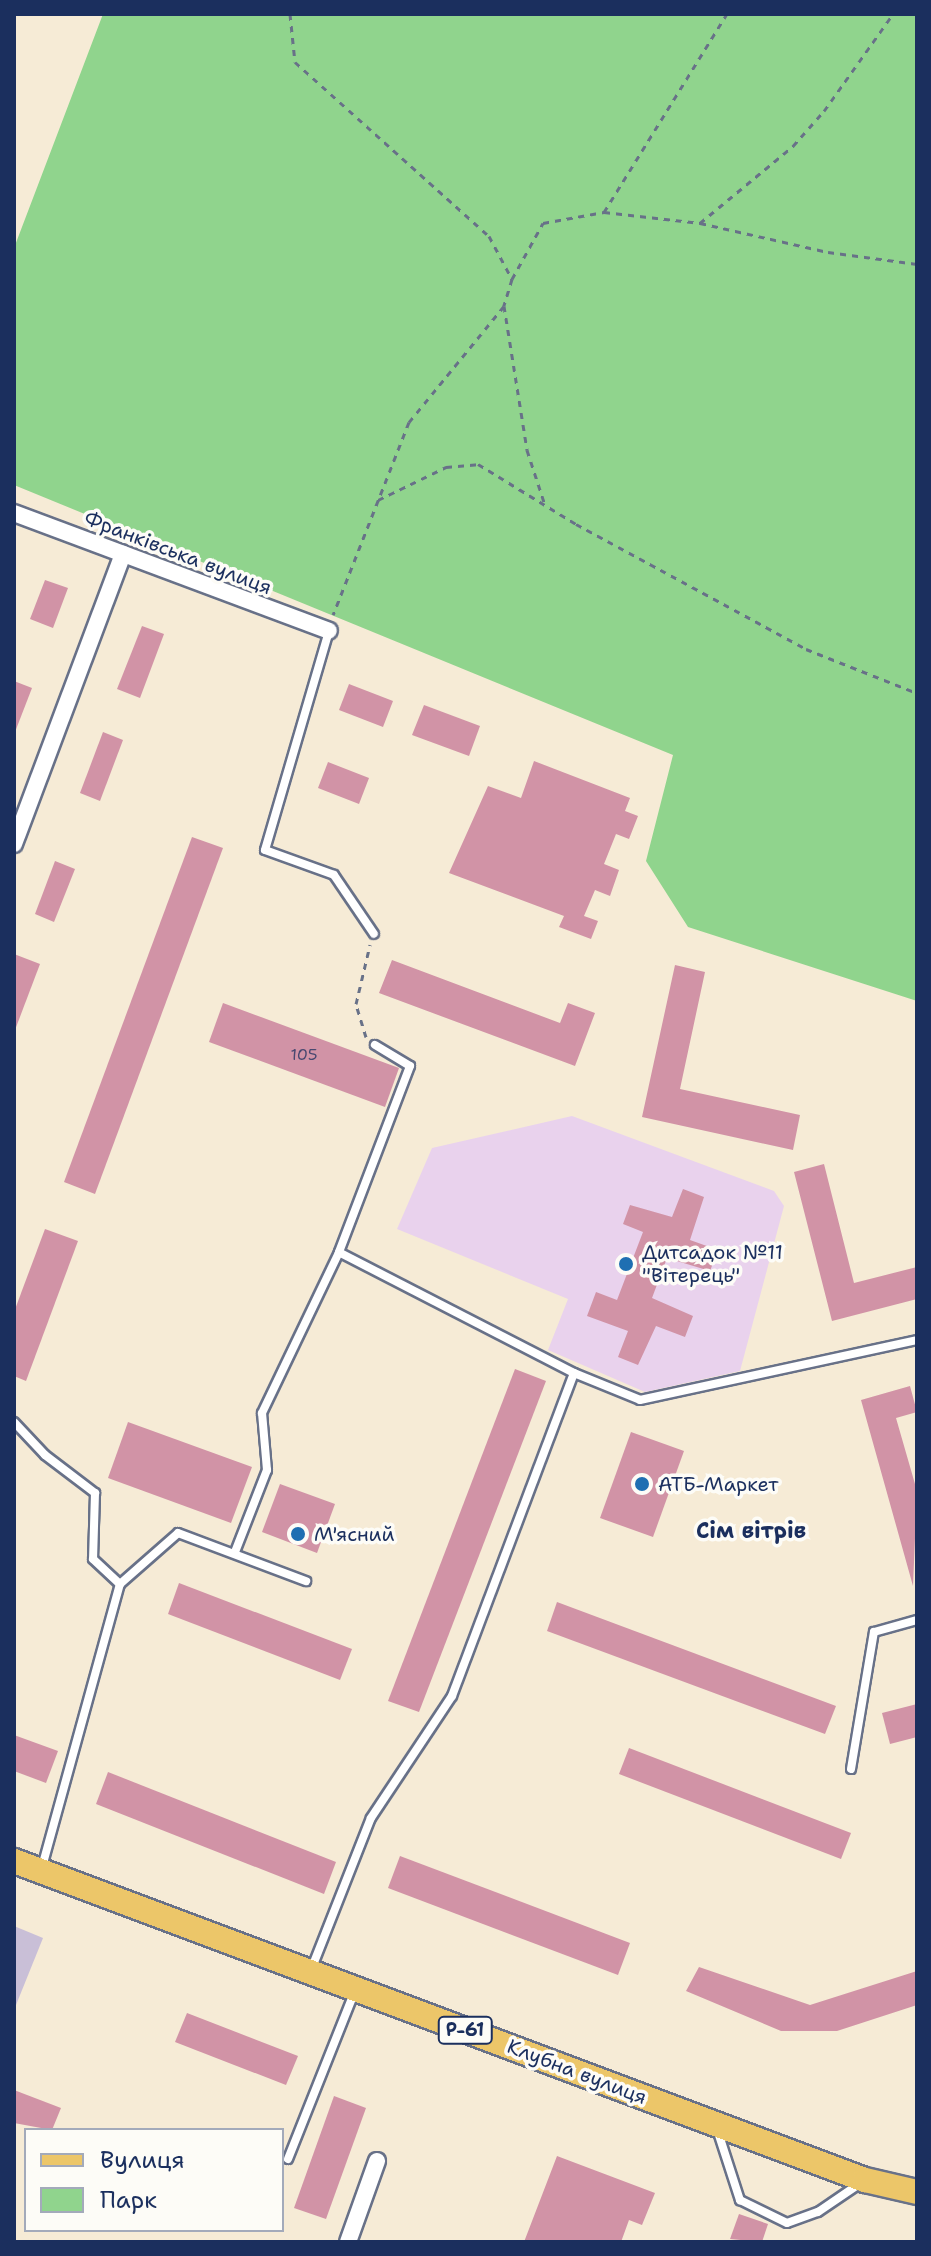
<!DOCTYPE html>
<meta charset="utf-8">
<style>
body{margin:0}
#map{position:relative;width:931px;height:2256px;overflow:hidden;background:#f6ebd6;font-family:"Shantell Sans",sans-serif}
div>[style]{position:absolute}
.built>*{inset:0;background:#e9d2ed}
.industrial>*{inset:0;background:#c9bfd7}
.green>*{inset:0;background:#90d48d}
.building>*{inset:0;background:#d193a6}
.path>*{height:3px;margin-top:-1.5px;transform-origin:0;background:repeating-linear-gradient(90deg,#687188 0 6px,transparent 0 12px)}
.roads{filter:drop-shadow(2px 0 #687188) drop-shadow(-2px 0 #687188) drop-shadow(0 2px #687188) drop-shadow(0 -2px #687188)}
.lane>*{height:8px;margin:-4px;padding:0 4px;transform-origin:4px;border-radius:4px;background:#fff}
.street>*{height:16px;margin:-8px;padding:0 8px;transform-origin:8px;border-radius:8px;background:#fff}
.primary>*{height:24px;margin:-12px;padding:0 12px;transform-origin:12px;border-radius:12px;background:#ecc669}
.dots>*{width:22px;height:22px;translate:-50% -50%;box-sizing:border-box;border:4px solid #fdfcf7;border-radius:50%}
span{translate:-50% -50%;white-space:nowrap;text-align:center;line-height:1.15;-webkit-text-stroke:7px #fdfcf7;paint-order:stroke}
.number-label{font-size:16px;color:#484870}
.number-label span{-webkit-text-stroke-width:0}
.shield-label span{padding:2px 6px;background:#fdfcf7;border:2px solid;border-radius:6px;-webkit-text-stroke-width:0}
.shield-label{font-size:18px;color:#1b2f5e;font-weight:700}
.street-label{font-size:20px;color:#1b2f5e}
.poi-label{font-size:20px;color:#1b2f5e}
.left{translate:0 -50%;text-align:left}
.neighbourhood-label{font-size:22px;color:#1b2f5e;font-weight:700}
.frame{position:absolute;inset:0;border:16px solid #1b2f5e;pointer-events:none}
.legend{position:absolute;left:24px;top:2128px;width:260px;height:104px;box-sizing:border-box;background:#fdfcf7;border:2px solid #a3aaba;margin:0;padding:10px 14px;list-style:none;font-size:24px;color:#1b2f5e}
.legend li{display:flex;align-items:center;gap:16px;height:40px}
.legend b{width:40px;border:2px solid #a3aaba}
</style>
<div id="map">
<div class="built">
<i style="clip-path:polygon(572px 1116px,774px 1191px,784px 1206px,740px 1371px,645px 1392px,548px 1350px,568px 1299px,397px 1229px,432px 1148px)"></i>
</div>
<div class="industrial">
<i style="clip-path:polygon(14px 1926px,43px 1938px,14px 2010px)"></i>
</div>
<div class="green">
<i style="clip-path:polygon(103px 14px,917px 14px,917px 1001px,688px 927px,646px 861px,673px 755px,14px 485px,14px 248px)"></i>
</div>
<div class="building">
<i style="clip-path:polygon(45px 580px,68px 588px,53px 628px,30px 619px)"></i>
<i style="clip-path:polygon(142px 626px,164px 634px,140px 698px,117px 689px)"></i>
<i style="clip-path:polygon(14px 681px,32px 688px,15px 732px,14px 732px)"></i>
<i style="clip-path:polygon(349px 684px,393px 701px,383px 727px,339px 710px)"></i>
<i style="clip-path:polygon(424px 705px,480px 726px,469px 756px,412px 735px)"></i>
<i style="clip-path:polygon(103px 732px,123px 740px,100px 801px,80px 793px)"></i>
<i style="clip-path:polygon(534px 761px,630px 798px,625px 811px,638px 816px,629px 839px,616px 834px,604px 864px,619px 870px,610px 896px,595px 890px,584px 916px,598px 921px,591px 939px,559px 927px,564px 916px,449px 873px,488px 786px,521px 798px)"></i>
<i style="clip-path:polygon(328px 762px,369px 778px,359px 804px,318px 788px)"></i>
<i style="clip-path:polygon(192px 837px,223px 848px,95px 1194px,64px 1182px)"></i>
<i style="clip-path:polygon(55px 861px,75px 869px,54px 922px,35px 914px)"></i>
<i style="clip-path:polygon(14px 954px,40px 964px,15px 1030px,14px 1030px)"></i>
<i style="clip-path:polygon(392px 960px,560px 1023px,568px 1003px,595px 1013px,575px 1066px,379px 993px)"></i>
<i style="clip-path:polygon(675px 965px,705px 972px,680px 1089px,800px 1115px,793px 1150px,642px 1117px)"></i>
<i style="clip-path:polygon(223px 1003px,399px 1068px,385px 1107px,209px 1042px)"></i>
<i style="clip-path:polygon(824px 1164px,854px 1283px,917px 1267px,917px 1299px,832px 1321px,794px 1172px)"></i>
<i style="clip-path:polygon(683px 1189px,704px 1197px,690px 1240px,718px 1250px,710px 1271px,667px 1258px,652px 1298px,693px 1316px,685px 1337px,656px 1326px,638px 1365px,618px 1357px,628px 1331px,587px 1316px,596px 1292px,617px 1300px,643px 1232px,623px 1224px,630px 1205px,672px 1217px)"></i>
<i style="clip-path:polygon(45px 1229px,78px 1241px,26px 1381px,14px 1376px,14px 1312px)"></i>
<i style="clip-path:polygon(515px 1369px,546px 1381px,419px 1712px,388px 1701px)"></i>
<i style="clip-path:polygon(910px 1386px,917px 1412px,896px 1418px,917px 1491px,913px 1586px,861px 1400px)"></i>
<i style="clip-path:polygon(128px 1422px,252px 1467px,231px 1523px,108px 1478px)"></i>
<i style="clip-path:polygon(631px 1432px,684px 1451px,653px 1537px,600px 1518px)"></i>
<i style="clip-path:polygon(280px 1484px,335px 1504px,317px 1553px,262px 1532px)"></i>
<i style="clip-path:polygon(179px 1583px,352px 1649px,340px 1680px,168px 1614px)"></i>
<i style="clip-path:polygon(557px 1602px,836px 1706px,825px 1734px,547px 1631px)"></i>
<i style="clip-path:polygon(917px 1704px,917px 1737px,890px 1744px,882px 1713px)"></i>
<i style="clip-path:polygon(14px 1735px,58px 1751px,46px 1783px,14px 1771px)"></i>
<i style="clip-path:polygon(629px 1748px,851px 1833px,841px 1859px,619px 1774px)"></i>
<i style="clip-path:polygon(108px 1772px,336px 1862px,324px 1894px,96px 1804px)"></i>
<i style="clip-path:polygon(400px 1856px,630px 1943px,618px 1975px,388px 1888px)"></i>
<i style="clip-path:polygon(699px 1967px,810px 2005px,917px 1971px,917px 2005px,837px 2031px,781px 2031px,686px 1991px)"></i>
<i style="clip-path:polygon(187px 2013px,298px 2056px,286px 2085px,175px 2042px)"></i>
<i style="clip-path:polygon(14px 2090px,61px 2108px,52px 2130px,14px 2123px)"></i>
<i style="clip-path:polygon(334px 2096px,366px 2108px,326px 2219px,294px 2208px)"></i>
<i style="clip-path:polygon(557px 2156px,655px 2193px,642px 2225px,629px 2220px,621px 2242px,524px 2242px)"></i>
<i style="clip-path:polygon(739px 2214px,768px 2224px,762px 2242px,730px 2239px)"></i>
</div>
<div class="path">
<i style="left:290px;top:14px;width:48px;rotate:84.1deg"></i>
<i style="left:295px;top:62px;width:261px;rotate:41.9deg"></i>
<i style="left:489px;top:236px;width:49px;rotate:61.9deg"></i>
<i style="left:512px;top:279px;width:28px;rotate:107deg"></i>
<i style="left:504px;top:306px;width:150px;rotate:129.3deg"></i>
<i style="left:409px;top:422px;width:207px;rotate:111.5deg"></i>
<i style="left:604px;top:212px;width:97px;rotate:6.5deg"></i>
<i style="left:700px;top:223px;width:121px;rotate:-39.6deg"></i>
<i style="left:793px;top:146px;width:47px;rotate:-48.5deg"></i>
<i style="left:824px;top:111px;width:119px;rotate:-54.6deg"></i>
<i style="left:700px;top:223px;width:131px;rotate:12.8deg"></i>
<i style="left:828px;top:252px;width:90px;rotate:7.7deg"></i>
<i style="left:512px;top:279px;width:64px;rotate:-61deg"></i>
<i style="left:543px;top:223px;width:62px;rotate:-10.2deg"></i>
<i style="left:604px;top:212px;width:233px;rotate:-58.2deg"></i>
<i style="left:504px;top:306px;width:146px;rotate:80.9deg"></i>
<i style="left:527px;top:450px;width:58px;rotate:71.9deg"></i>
<i style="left:378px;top:500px;width:76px;rotate:-25.9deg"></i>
<i style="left:446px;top:467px;width:32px;rotate:-5deg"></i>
<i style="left:478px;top:464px;width:115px;rotate:31.5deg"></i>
<i style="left:576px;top:524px;width:262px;rotate:28.5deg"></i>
<i style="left:806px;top:649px;width:119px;rotate:21.6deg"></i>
<i style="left:366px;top:1037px;width:34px;rotate:-107deg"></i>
<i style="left:356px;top:1004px;width:61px;rotate:-76.7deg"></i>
</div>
<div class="roads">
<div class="lane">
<i style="left:329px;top:631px;width:228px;rotate:106.3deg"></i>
<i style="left:265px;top:850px;width:73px;rotate:19.9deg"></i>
<i style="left:334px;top:875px;width:71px;rotate:55.9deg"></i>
<i style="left:574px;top:1373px;width:71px;rotate:22.2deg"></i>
<i style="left:640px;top:1400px;width:283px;rotate:-12.2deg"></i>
<i style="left:14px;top:1422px;width:45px;rotate:46.8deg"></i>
<i style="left:45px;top:1455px;width:63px;rotate:37.2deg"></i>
<i style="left:95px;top:1493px;width:66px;rotate:91.7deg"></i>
<i style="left:93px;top:1559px;width:37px;rotate:43deg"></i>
<i style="left:235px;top:1552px;width:88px;rotate:-68.7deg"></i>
<i style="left:267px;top:1470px;width:57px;rotate:-95deg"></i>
<i style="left:262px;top:1413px;width:178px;rotate:-64.4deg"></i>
<i style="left:339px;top:1252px;width:199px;rotate:-69.1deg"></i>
<i style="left:410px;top:1066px;width:41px;rotate:-149deg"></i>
<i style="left:851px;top:1769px;width:139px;rotate:-80.5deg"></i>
<i style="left:874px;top:1632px;width:45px;rotate:-15.6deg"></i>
<i style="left:42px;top:1867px;width:294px;rotate:-74.6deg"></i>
<i style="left:120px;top:1584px;width:77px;rotate:-41.3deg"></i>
<i style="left:178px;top:1533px;width:137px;rotate:20.6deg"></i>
<i style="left:311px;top:1970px;width:163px;rotate:-68.5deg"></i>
<i style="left:371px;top:1818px;width:146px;rotate:-56.4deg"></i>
<i style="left:452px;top:1696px;width:345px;rotate:-69.3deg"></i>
<i style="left:574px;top:1373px;width:264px;rotate:-152.8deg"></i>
<i style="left:717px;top:2129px;width:75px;rotate:72.1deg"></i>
<i style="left:740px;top:2200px;width:52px;rotate:26.1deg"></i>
<i style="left:787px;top:2223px;width:33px;rotate:-20deg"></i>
<i style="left:818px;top:2212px;width:50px;rotate:-34.3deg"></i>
<i style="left:288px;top:2159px;width:179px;rotate:-68.3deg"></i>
</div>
<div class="street">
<i style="left:14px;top:513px;width:336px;rotate:20.5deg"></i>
<i style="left:14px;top:844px;width:310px;rotate:-69.4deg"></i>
<i style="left:348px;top:2242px;width:86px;rotate:-70.3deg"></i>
</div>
<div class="primary">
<i style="left:14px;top:1861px;width:909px;rotate:20.55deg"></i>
<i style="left:865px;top:2180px;width:53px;rotate:13deg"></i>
</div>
</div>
<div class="dots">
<i style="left:626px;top:1264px;background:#1f6fb2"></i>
<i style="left:642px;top:1484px;background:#1f6fb2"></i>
<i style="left:298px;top:1534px;background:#1f6fb2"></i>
</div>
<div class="number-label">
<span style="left:304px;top:1055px">105</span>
</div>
<div class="shield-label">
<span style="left:465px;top:2030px">Р-61</span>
</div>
<div class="street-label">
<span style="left:178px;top:553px;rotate:21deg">Франківська вулиця</span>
<span style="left:577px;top:2072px;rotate:21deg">Клубна вулиця</span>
</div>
<div class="poi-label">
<span class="left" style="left:642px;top:1264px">Дитсадок №11<br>"Вітерець"</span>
<span class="left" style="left:658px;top:1484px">АТБ-Маркет</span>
<span class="left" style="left:314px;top:1534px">М'ясний</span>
</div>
<div class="neighbourhood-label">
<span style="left:751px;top:1531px">Сім вітрів</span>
</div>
<div class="frame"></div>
<ul class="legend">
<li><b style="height:10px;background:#ecc669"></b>Вулиця</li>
<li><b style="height:22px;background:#90d48d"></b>Парк</li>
</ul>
</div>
